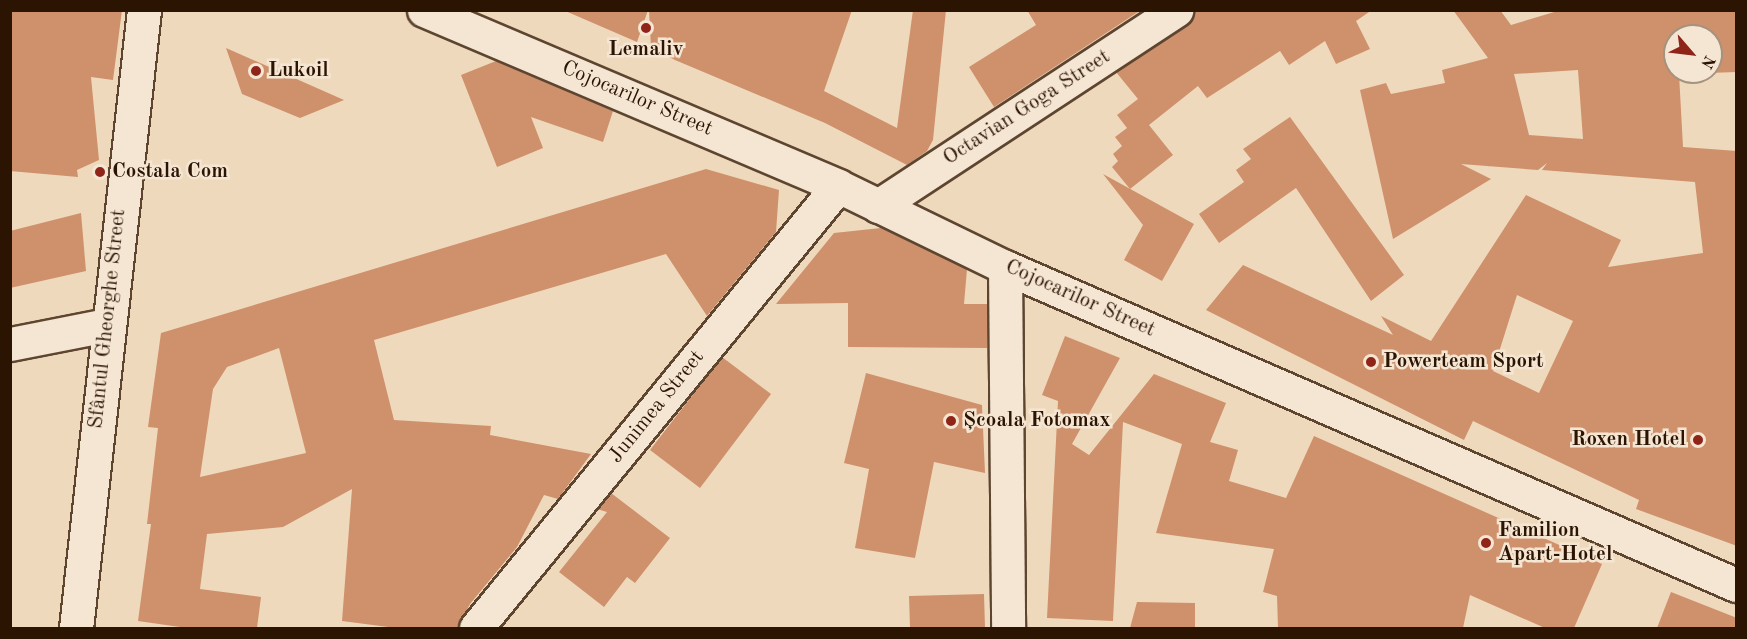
<!DOCTYPE html>
<meta charset="utf-8">
<style>
body{margin:0}
#map{position:relative;width:1747px;height:639px;overflow:hidden;background:#efd9bc;font-family:"Old Standard TT",serif}
div>[style]{position:absolute}
.building>*{inset:0;background:#cf906c}
.roads{filter:drop-shadow(2px 0 #5d4530) drop-shadow(-2px 0 #5d4530) drop-shadow(0 2px #5d4530) drop-shadow(0 -2px #5d4530)}
.minor>*{height:33px;margin:-16.5px;padding:0 16.5px;transform-origin:16.5px;border-radius:16.5px;background:#f5e6d3}
.dots>*{width:16px;height:16px;translate:-50% -50%;box-sizing:border-box;border:3px solid #f5e6d3;border-radius:50%}
span{translate:-50% -50%;white-space:nowrap;text-align:center;line-height:1.15;-webkit-text-stroke:5px #f5e6d3;paint-order:stroke}
.poi-label{font-size:21px;color:#2c1402;font-weight:700}
.left{translate:0 -50%;text-align:left}
.right{translate:-100% -50%;text-align:right}
.street-label{font-size:21px;color:#2c1402}
.frame{position:absolute;inset:0;border:12px solid #2c1402;pointer-events:none}
.north{position:absolute;left:1663px;top:24px;width:60px;height:60px;box-sizing:border-box;background:#f5e6d3;border:2px solid #a5927f;border-radius:50%;rotate:118deg;font-size:16px;font-weight:700;line-height:24px;text-align:center;color:#2c1402}
.north::after{content:'';display:block;margin:auto;width:21px;height:27px;background:#8f2418;clip-path:polygon(50% 0,100% 100%,50% 72%,0 100%)}
</style>
<div id="map">
<div class="building">
<i style="clip-path:polygon(10px 10px,122px 10px,113px 80px,91px 77px,99px 160px,77px 170px,78px 177px,10px 171px)"></i>
<i style="clip-path:polygon(563px 10px,648px 10px,637px 42px)"></i>
<i style="clip-path:polygon(649px 10px,852px 10px,824px 91px,897px 128px,913px 10px,946px 10px,933px 140px,927px 151px,907px 165px,825px 123px,675px 60px,651px 48px)"></i>
<i style="clip-path:polygon(1027px 10px,1141px 10px,994px 107px,969px 67px,1036px 25px)"></i>
<i style="clip-path:polygon(1194px 10px,1372px 10px,1356px 21px,1370px 49px,1336px 64px,1325px 41px,1289px 65px,1280px 51px,1207px 98px,1198px 86px,1149px 125px,1173px 155px,1130px 189px,1112px 167px,1118px 161px,1113px 154px,1122px 146px,1115px 137px,1127px 128px,1117px 115px,1138px 99px,1116px 72px,1186px 26px)"></i>
<i style="clip-path:polygon(evenodd,1453px 10px,1500px 10px,1511px 25px,1561px 10px,1737px 10px,1737px 72px,1679px 74px,1683px 147px,1737px 151px,1737px 546px,1636px 509px,1639px 500px,1473px 421px,1464px 440px,1206px 310px,1243px 265px,1393px 335px,1381px 316px,1431px 341px,1526px 195px,1621px 240px,1608px 267px,1703px 253px,1695px 182px,1542px 170px,1547px 163px,1538px 170px,1461px 164px,1491px 179px,1393px 239px,1360px 90px,1386px 83px,1391px 94px,1445px 83px,1442px 70px,1488px 58px,1453px 10px,1675px 36px,1711px 36px,1711px 72px,1675px 72px,1675px 36px,1453px 10px,1578px 70px,1583px 139px,1529px 135px,1514px 74px,1578px 70px,1453px 10px,1517px 295px,1573px 321px,1539px 393px,1493px 371px,1517px 295px)"></i>
<i style="clip-path:polygon(226px 48px,344px 100px,300px 118px,242px 94px)"></i>
<i style="clip-path:polygon(496px 61px,613px 111px,603px 142px,531px 117px,543px 148px,497px 167px,461px 75px)"></i>
<i style="clip-path:polygon(1290px 117px,1404px 275px,1371px 301px,1296px 188px,1219px 243px,1199px 214px,1244px 182px,1236px 170px,1251px 159px,1243px 149px)"></i>
<i style="clip-path:polygon(evenodd,706px 169px,779px 190px,776px 232px,707px 316px,666px 254px,374px 340px,394px 420px,491px 426px,490px 435px,591px 454px,558px 499px,544px 495px,517px 547px,470px 604px,458px 628px,396px 628px,342px 621px,352px 489px,283px 527px,207px 534px,200px 589px,261px 597px,257px 628px,187px 628px,138px 621px,151px 524px,147px 524px,158px 428px,148px 427px,161px 333px,706px 169px,279px 348px,306px 453px,200px 477px,213px 389px,227px 367px,279px 348px)"></i>
<i style="clip-path:polygon(1103px 174px,1194px 224px,1162px 281px,1124px 260px,1143px 225px)"></i>
<i style="clip-path:polygon(81px 213px,86px 271px,10px 288px,10px 231px)"></i>
<i style="clip-path:polygon(881px 228px,967px 269px,964px 304px,987px 304px,987px 348px,848px 347px,848px 303px,776px 304px,834px 233px)"></i>
<i style="clip-path:polygon(1065px 336px,1120px 358px,1072px 444px,1089px 455px,1154px 374px,1226px 403px,1210px 442px,1238px 450px,1229px 481px,1286px 498px,1314px 436px,1602px 564px,1574px 628px,1545px 628px,1470px 595px,1463px 628px,1278px 628px,1277px 596px,1263px 592px,1274px 549px,1156px 533px,1182px 444px,1123px 422px,1113px 621px,1047px 618px,1058px 401px,1042px 395px)"></i>
<i style="clip-path:polygon(722px 357px,771px 394px,700px 488px,650px 450px)"></i>
<i style="clip-path:polygon(866px 373px,982px 405px,985px 473px,934px 462px,915px 558px,855px 548px,869px 469px,844px 463px)"></i>
<i style="clip-path:polygon(611px 493px,670px 538px,635px 583px,627px 577px,604px 607px,559px 572px,607px 512px,597px 509px)"></i>
<i style="clip-path:polygon(1671px 592px,1737px 618px,1737px 628px,1657px 628px)"></i>
<i style="clip-path:polygon(984px 594px,985px 628px,910px 628px,909px 596px)"></i>
<i style="clip-path:polygon(1137px 602px,1195px 603px,1195px 628px,1130px 628px)"></i>
</div>
<div class="roads">
<div class="minor">
<i style="left:424px;top:10px;width:450px;rotate:23deg"></i>
<i style="left:838px;top:186px;width:186px;rotate:25.9deg"></i>
<i style="left:1005px;top:267px;width:797px;rotate:23.51deg"></i>
<i style="left:878px;top:206px;width:357px;rotate:-33.3deg"></i>
<i style="left:1005px;top:267px;width:361px;rotate:89.5deg"></i>
<i style="left:10px;top:344px;width:99px;rotate:-11.1deg"></i>
<i style="left:76px;top:628px;width:622px;rotate:-83.72deg"></i>
<i style="left:476px;top:628px;width:571px;rotate:-50.68deg"></i>
</div>
</div>
<div class="dots">
<i style="left:646px;top:28px;background:#8f2418"></i>
<i style="left:256px;top:71px;background:#8f2418"></i>
<i style="left:100px;top:172px;background:#8f2418"></i>
<i style="left:1371px;top:362px;background:#8f2418"></i>
<i style="left:951px;top:421px;background:#8f2418"></i>
<i style="left:1698px;top:440px;background:#8f2418"></i>
<i style="left:1486px;top:543px;background:#8f2418"></i>
</div>
<div class="poi-label">
<span style="left:646px;top:50px">Lemaliv</span>
<span class="left" style="left:268px;top:71px">Lukoil</span>
<span class="left" style="left:112px;top:172px">Costala Com</span>
<span class="left" style="left:1383px;top:362px">Powerteam Sport</span>
<span class="left" style="left:963px;top:421px">Școala Fotomax</span>
<span class="right" style="left:1686px;top:440px">Roxen Hotel</span>
<span class="left" style="left:1498px;top:543px">Familion<br>Apart-Hotel</span>
</div>
<div class="street-label">
<span style="left:637px;top:99px;rotate:23deg">Cojocarilor Street</span>
<span style="left:1027px;top:108px;rotate:-33deg">Octavian Goga Street</span>
<span style="left:1080px;top:299px;rotate:24deg">Cojocarilor Street</span>
<span style="left:108px;top:319px;rotate:-84deg">Sfântul Gheorghe Street</span>
<span style="left:657px;top:407px;rotate:-51deg">Junimea Street</span>
</div>
<div class="frame"></div>
<div class="north">N</div>
</div>
